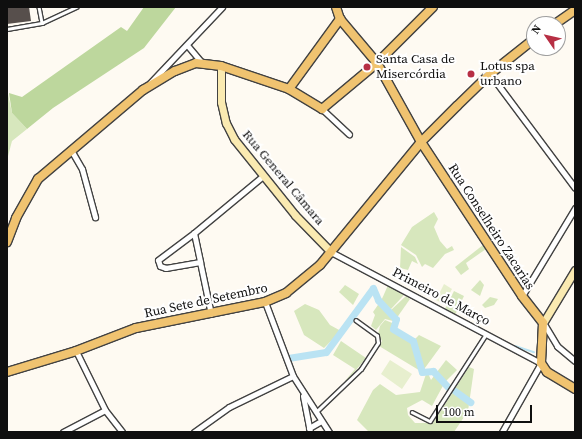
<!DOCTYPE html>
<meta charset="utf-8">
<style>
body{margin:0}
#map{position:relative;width:582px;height:439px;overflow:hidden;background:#fefaf2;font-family:"Source Serif 4",serif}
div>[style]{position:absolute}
.green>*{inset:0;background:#d7e7bd}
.forest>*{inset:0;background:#bdd79d}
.pitch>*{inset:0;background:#e7efce}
.stream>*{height:2px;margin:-1px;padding:0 1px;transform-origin:1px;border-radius:1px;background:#bae3f3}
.canal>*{height:7px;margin:-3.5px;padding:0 3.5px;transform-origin:3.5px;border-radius:3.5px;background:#bae3f3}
.building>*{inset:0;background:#574f4c}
.roads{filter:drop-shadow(1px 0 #424242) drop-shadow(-1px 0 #424242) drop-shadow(0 1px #424242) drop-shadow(0 -1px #424242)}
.lane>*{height:2.5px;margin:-1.25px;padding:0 1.25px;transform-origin:1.25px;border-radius:1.25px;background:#fff}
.street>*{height:5px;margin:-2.5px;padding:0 2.5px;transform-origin:2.5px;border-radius:2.5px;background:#fff}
.secondary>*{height:7px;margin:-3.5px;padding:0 3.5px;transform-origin:3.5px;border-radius:3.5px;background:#faeab1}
.primary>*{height:8px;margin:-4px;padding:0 4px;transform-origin:4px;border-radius:4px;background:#f0c370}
.dots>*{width:11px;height:11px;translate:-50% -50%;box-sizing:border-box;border:2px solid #fff;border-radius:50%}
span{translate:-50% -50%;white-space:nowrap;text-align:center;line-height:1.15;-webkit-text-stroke:4px #fff;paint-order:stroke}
.poi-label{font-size:13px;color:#0f0f0f}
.left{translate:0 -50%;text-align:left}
.street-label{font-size:13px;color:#0f0f0f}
.frame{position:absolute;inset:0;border:8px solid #0f0f0f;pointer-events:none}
.north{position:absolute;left:526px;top:16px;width:40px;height:40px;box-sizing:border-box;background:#fff;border:1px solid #9f9f9f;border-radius:50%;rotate:304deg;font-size:11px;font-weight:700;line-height:16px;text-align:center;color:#0f0f0f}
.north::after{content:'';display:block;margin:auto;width:14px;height:18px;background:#b72f44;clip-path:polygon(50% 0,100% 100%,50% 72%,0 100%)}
.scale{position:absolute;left:436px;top:405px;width:96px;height:18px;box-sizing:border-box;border:2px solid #0f0f0f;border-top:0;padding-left:5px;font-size:12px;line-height:14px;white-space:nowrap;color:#0f0f0f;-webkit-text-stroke:3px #fff;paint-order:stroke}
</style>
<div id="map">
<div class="green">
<i style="clip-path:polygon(7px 89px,12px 113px,27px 129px,12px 141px,7px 160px)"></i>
<i style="clip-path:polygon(434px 212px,438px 219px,434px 227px,440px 241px,447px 249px,452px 246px,454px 250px,445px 254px,433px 268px,425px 264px,422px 267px,416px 255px,401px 245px,412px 227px)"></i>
<i style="clip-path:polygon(483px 245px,486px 249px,466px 263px,469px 269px,461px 275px,455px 267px)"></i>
<i style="clip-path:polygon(401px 247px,415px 257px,418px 264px,412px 261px,408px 270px,400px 268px)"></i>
<i style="clip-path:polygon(480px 280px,484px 285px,480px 296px,471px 290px)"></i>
<i style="clip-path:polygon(389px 283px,404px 291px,404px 295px,391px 309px,381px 301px)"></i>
<i style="clip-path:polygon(345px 285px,359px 294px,353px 305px,339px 292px)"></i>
<i style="clip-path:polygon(454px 291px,464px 296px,455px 315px,445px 309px)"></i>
<i style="clip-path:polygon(406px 296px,410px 299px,396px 319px,390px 311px)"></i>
<i style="clip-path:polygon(490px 297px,498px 299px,494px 305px,485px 308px,482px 305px)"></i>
<i style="clip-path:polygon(380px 302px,397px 322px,385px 319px,376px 330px,371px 326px,375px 315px,373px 312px)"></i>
<i style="clip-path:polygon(305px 304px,319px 310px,330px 325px,341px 331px,324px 348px,304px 335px,294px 311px)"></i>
<i style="clip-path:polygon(385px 320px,397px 325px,394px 329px,413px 341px,419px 335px,441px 346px,422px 372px,379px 346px,382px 341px,378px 334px,380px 326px)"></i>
<i style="clip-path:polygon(341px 341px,366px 358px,346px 382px,345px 381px,355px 369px,333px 355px)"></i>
<i style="clip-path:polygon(446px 360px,457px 370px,445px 382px,432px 406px,422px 400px,407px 408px,408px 415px,415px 423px,433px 423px,469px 367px,474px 369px,468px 411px,454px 432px,369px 432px,357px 420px,373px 390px,380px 384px,396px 395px,420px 392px,427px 371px,431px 380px)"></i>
</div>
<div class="forest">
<i style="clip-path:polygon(144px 7px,176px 7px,144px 48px,53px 108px,27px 129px,12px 113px,9px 93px,22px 97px,121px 27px,127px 31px)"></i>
</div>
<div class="pitch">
<i style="clip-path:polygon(444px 284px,452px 289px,444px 304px,436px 300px)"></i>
<i style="clip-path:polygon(390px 360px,412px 374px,402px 389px,381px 374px)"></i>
</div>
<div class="stream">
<i style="left:515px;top:346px;width:20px;rotate:18deg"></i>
</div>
<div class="canal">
<i style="left:373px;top:288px;width:13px;rotate:67deg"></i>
<i style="left:378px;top:300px;width:26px;rotate:47deg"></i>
<i style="left:396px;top:319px;width:10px;rotate:107deg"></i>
<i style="left:393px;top:329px;width:23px;rotate:31deg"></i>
<i style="left:413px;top:341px;width:32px;rotate:74deg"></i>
<i style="left:422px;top:372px;width:11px;rotate:-5deg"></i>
<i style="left:433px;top:371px;width:23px;rotate:47deg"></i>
<i style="left:288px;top:358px;width:38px;rotate:-9deg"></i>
<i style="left:326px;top:352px;width:79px;rotate:-53.7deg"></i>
<i style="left:455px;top:391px;width:19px;rotate:36deg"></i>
</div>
<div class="building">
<i style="clip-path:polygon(7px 7px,29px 7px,31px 21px,7px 24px)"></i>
</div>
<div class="roads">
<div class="lane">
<i style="left:39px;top:7px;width:16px;rotate:79deg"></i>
<i style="left:7px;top:29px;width:36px;rotate:-10deg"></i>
<i style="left:42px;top:23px;width:38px;rotate:-25deg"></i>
<i style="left:316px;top:412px;width:62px;rotate:-43.7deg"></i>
<i style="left:361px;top:369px;width:31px;rotate:-57deg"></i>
<i style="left:378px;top:343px;width:7px;rotate:-98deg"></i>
<i style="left:377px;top:336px;width:26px;rotate:-144deg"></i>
<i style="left:412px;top:412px;width:20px;rotate:27deg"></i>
<i style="left:430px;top:421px;width:103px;rotate:-57.2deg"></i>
</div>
<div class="street">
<i style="left:187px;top:45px;width:25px;rotate:50deg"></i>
<i style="left:490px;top:74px;width:142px;rotate:53.3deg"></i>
<i style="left:150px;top:83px;width:105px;rotate:-46.5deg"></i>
<i style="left:322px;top:109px;width:37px;rotate:43deg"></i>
<i style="left:71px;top:150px;width:22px;rotate:60deg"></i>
<i style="left:82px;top:169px;width:50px;rotate:74.8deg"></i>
<i style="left:194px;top:233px;width:89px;rotate:-39.6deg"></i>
<i style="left:331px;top:252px;width:238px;rotate:27.9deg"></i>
<i style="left:541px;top:363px;width:79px;rotate:119.5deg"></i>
<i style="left:200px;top:262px;width:35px;rotate:170deg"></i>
<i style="left:166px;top:268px;width:6px;rotate:-162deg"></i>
<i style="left:160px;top:266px;width:6px;rotate:-108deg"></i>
<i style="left:158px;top:260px;width:45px;rotate:-36.9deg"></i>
<i style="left:194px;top:233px;width:30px;rotate:78deg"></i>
<i style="left:200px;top:262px;width:53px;rotate:78.1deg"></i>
<i style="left:522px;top:296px;width:103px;rotate:-58.9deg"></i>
<i style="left:265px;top:302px;width:79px;rotate:69.3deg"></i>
<i style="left:293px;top:376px;width:67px;rotate:57.3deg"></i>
<i style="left:544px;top:324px;width:26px;rotate:59deg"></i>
<i style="left:557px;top:346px;width:23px;rotate:40deg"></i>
<i style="left:76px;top:351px;width:66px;rotate:63.8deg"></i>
<i style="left:105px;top:410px;width:28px;rotate:52deg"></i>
<i style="left:303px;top:396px;width:37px;rotate:79deg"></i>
<i style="left:309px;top:428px;width:14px;rotate:-30deg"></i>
<i style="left:63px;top:432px;width:47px;rotate:-27.6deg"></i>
<i style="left:194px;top:432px;width:43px;rotate:-35.5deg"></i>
<i style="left:229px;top:407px;width:71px;rotate:-25.8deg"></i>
</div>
<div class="secondary">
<i style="left:221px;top:66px;width:36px;rotate:90deg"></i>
<i style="left:221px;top:102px;width:22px;rotate:77deg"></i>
<i style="left:226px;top:123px;width:18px;rotate:63deg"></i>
<i style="left:234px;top:139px;width:97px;rotate:51.2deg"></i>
<i style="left:295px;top:215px;width:52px;rotate:45.8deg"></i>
<i style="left:543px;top:323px;width:62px;rotate:-58.9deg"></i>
</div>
<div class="primary">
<i style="left:336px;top:7px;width:13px;rotate:72deg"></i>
<i style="left:340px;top:19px;width:57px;rotate:49.9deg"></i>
<i style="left:377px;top:63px;width:90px;rotate:60.9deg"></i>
<i style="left:421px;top:142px;width:184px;rotate:56.7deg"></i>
<i style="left:522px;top:296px;width:34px;rotate:52deg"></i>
<i style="left:543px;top:323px;width:40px;rotate:92.9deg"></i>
<i style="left:541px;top:363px;width:11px;rotate:56deg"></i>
<i style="left:547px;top:372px;width:33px;rotate:31deg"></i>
<i style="left:555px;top:24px;width:24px;rotate:-35deg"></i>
<i style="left:289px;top:89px;width:39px;rotate:31deg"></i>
<i style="left:322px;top:109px;width:72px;rotate:-39.9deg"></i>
<i style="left:377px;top:63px;width:79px;rotate:-45deg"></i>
<i style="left:7px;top:242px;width:26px;rotate:-69deg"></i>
<i style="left:16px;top:218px;width:45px;rotate:-60.6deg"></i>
<i style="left:38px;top:179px;width:138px;rotate:-40.3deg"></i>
<i style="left:143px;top:90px;width:37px;rotate:-31deg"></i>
<i style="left:175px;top:71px;width:22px;rotate:-21deg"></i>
<i style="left:196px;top:63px;width:25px;rotate:7deg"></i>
<i style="left:221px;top:66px;width:72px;rotate:18.7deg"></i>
<i style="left:289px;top:89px;width:87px;rotate:-53.9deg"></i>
<i style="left:7px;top:372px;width:72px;rotate:-16.9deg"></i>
<i style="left:76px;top:351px;width:64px;rotate:-21deg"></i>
<i style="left:136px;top:328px;width:132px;rotate:-11.4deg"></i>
<i style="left:265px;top:302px;width:23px;rotate:-23deg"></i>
<i style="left:286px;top:293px;width:44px;rotate:-39.5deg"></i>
<i style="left:320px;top:265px;width:159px;rotate:-50.6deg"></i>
<i style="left:421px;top:142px;width:51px;rotate:-45deg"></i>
<i style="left:457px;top:106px;width:46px;rotate:-44.1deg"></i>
<i style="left:490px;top:74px;width:56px;rotate:-38.5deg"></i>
</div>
</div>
<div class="dots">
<i style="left:367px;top:67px;background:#b72f44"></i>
<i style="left:471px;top:74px;background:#b72f44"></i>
</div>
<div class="poi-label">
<span class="left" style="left:376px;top:67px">Santa Casa de<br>Misercórdia</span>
<span class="left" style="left:480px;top:74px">Lotus spa<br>urbano</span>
</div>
<div class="street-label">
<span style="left:283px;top:178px;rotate:50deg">Rua General Câmara</span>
<span style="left:491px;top:227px;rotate:57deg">Rua Conselheiro Zacarias</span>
<span style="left:441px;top:297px;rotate:28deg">Primeiro de Março</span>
<span style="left:206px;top:301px;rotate:-12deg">Rua Sete de Setembro</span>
</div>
<div class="frame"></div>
<div class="north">N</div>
<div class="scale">100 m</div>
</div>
